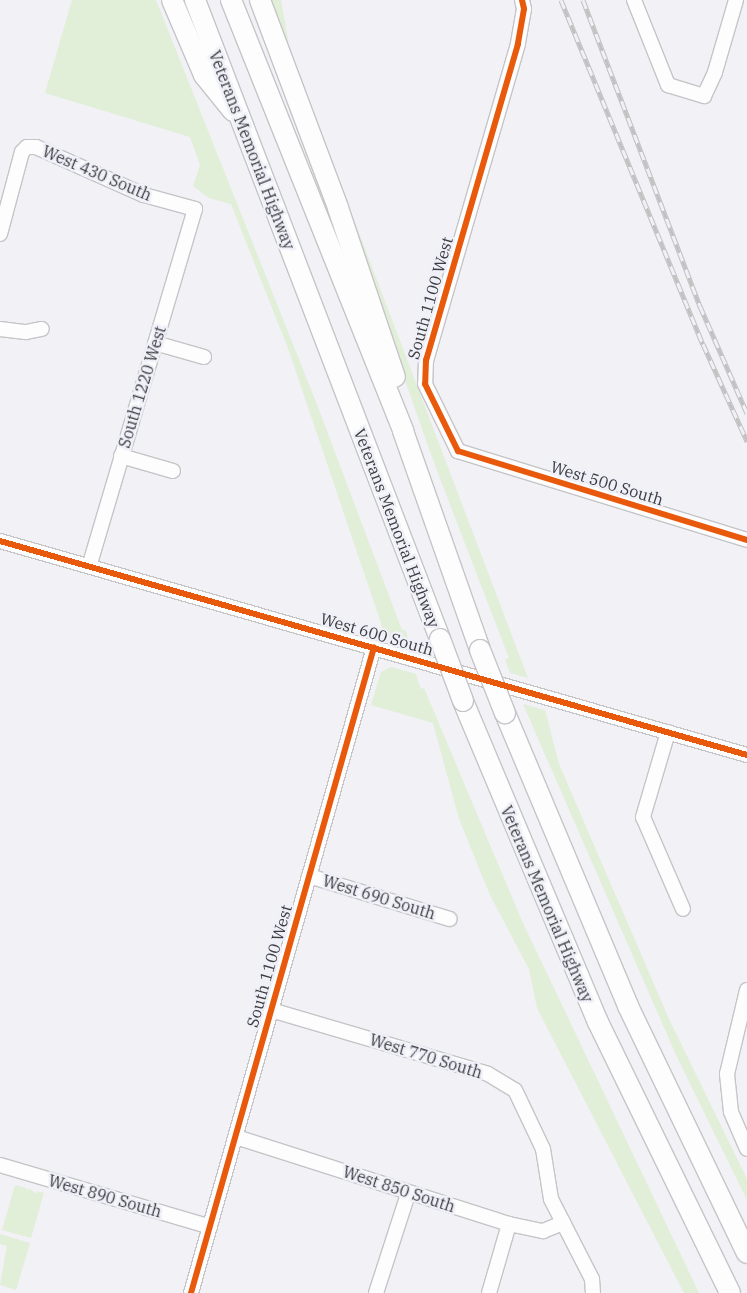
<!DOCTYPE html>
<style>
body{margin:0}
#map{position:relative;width:747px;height:1293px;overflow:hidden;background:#f1f1f6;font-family:"IBM Plex Serif",serif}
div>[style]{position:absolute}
.green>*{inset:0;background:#e1eed8}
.roads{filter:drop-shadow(1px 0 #c5c5c8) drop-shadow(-1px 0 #c5c5c8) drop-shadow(0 1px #c5c5c8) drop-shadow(0 -1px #c5c5c8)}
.minor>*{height:14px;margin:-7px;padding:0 7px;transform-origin:7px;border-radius:7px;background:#fdfdfe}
.highway>*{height:20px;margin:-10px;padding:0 10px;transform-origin:10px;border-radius:10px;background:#fdfdfe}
.rail>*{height:5px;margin-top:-2.5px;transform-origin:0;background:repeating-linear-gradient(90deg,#eff0f8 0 9px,#c1c1c2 0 18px);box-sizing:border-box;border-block:1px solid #c1c1c2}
.bridges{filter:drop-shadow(1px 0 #c5c5c8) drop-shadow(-1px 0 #c5c5c8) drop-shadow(0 1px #c5c5c8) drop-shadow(0 -1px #c5c5c8)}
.highway-bridge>*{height:20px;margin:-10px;padding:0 10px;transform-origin:10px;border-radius:10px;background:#fdfdfe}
.cycleway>*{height:6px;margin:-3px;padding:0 3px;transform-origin:3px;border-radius:3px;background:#e8590c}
span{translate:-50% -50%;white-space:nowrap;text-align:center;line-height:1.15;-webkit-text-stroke:5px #eff0f8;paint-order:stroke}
.street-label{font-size:16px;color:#3c3d40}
</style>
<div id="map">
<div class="green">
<i style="clip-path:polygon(72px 0,156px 0,316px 402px,402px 630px,406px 631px,410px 644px,380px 635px,382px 626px,289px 351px,231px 204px,209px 198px,193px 186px,200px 165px,190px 137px,45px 93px)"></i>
<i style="clip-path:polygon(270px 0,281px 0,290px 51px,528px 678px,510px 673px,505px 659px,509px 658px,436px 468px)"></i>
<i style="clip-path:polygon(391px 667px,416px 674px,421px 689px,424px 688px,522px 921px,699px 1293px,684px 1293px,537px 1008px,529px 969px,490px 895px,459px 819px,433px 723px,371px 705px,381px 672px)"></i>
<i style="clip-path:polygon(523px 704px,545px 710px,559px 764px,669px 1019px,747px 1179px,747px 1200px,676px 1055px)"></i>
<i style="clip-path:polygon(15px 1185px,26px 1188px,28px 1191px,29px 1188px,36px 1194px,37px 1191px,44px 1193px,31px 1238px,2px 1230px)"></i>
<i style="clip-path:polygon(0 1234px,30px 1243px,16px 1290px,0 1285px,7px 1246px,0 1244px)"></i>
</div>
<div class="roads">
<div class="minor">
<i style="left:522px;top:0;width:9px;rotate:77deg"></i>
<i style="left:524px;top:9px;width:36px;rotate:100deg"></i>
<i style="left:518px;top:44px;width:329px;rotate:106.2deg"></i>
<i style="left:426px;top:360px;width:24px;rotate:92deg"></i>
<i style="left:425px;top:384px;width:75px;rotate:63.8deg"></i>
<i style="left:458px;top:451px;width:302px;rotate:17.1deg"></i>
<i style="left:634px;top:0;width:92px;rotate:68.2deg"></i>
<i style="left:668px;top:85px;width:38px;rotate:17deg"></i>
<i style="left:704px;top:96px;width:26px;rotate:-65deg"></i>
<i style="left:715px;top:72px;width:75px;rotate:-73.7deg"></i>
<i style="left:0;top:234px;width:85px;rotate:-75deg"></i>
<i style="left:22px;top:152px;width:7px;rotate:-45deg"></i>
<i style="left:27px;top:147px;width:9px"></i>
<i style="left:36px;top:147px;width:118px;rotate:24deg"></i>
<i style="left:144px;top:195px;width:53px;rotate:15.4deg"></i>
<i style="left:195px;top:209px;width:372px;rotate:106.5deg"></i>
<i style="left:0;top:329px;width:26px;rotate:7deg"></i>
<i style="left:26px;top:332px;width:16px;rotate:-11deg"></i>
<i style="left:155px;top:343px;width:51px;rotate:15.9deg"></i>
<i style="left:121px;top:456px;width:54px;rotate:16.1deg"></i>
<i style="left:0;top:541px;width:777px;rotate:15.99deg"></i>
<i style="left:668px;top:732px;width:89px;rotate:106.4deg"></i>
<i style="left:643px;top:817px;width:100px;rotate:66.5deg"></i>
<i style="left:309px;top:876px;width:147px;rotate:17deg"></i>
<i style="left:747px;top:990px;width:86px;rotate:103.4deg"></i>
<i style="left:727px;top:1074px;width:38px;rotate:84deg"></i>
<i style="left:731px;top:1112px;width:40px;rotate:66.6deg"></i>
<i style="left:271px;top:1010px;width:226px;rotate:16.4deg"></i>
<i style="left:488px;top:1074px;width:31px;rotate:31deg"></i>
<i style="left:515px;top:1090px;width:65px;rotate:64.6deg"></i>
<i style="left:543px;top:1149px;width:51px;rotate:80.9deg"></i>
<i style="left:551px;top:1199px;width:90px;rotate:62.9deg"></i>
<i style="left:592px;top:1279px;width:14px;rotate:86deg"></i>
<i style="left:236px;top:1137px;width:287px;rotate:17.7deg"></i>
<i style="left:509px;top:1224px;width:35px;rotate:12deg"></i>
<i style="left:543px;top:1231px;width:22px;rotate:-22deg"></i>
<i style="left:0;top:1165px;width:219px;rotate:16.4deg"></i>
<i style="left:191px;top:1293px;width:671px;rotate:-74.18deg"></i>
<i style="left:376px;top:1293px;width:104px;rotate:-72.1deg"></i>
<i style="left:489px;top:1293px;width:72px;rotate:-73.8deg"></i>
</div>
<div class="highway">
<i style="left:172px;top:0;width:82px;rotate:66.9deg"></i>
<i style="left:204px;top:75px;width:46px;rotate:51.1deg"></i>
<i style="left:195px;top:0;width:684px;rotate:69.02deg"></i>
<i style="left:231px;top:0;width:464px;rotate:68.2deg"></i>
<i style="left:403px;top:431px;width:232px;rotate:70.6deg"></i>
<i style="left:260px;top:0;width:222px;rotate:69.4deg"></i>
<i style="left:338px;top:208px;width:178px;rotate:71.4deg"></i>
<i style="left:463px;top:701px;width:348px;rotate:67.2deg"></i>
<i style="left:598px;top:1022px;width:301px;rotate:64deg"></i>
<i style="left:505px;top:713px;width:318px;rotate:67.2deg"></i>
<i style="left:628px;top:1006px;width:274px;rotate:64.3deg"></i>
</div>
</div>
<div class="rail">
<i style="left:561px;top:0;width:372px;rotate:67.6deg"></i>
<i style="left:703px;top:344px;width:107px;rotate:65.6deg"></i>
<i style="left:583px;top:0;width:328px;rotate:69.1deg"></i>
<i style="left:700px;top:306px;width:117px;rotate:66.3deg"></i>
</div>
<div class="bridges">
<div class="highway-bridge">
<i style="left:440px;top:639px;width:66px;rotate:69.6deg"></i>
<i style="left:480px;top:650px;width:68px;rotate:68.4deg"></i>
</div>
</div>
<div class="cycleway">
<i style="left:522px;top:0;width:9px;rotate:77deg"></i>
<i style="left:524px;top:9px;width:36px;rotate:100deg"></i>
<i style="left:518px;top:44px;width:329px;rotate:106.2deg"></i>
<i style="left:426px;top:360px;width:24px;rotate:92deg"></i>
<i style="left:425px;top:384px;width:75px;rotate:63.8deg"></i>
<i style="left:458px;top:451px;width:302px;rotate:17.1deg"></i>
<i style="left:0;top:541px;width:777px;rotate:15.99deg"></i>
<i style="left:191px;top:1293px;width:671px;rotate:-74.18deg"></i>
</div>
<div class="street-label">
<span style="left:252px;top:150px;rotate:69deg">Veterans Memorial Highway</span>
<span style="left:97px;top:173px;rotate:23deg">West 430 South</span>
<span style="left:430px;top:298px;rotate:-74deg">South 1100 West</span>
<span style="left:142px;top:387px;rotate:-73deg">South 1220 West</span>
<span style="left:607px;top:483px;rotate:17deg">West 500 South</span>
<span style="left:397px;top:528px;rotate:69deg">Veterans Memorial Highway</span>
<span style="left:377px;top:634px;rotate:16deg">West 600 South</span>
<span style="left:379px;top:897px;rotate:17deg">West 690 South</span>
<span style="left:547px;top:904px;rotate:67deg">Veterans Memorial Highway</span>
<span style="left:269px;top:966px;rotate:-74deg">South 1100 West</span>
<span style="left:426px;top:1056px;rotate:17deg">West 770 South</span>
<span style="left:399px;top:1189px;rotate:18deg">West 850 South</span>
<span style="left:105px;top:1196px;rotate:16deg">West 890 South</span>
</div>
</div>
